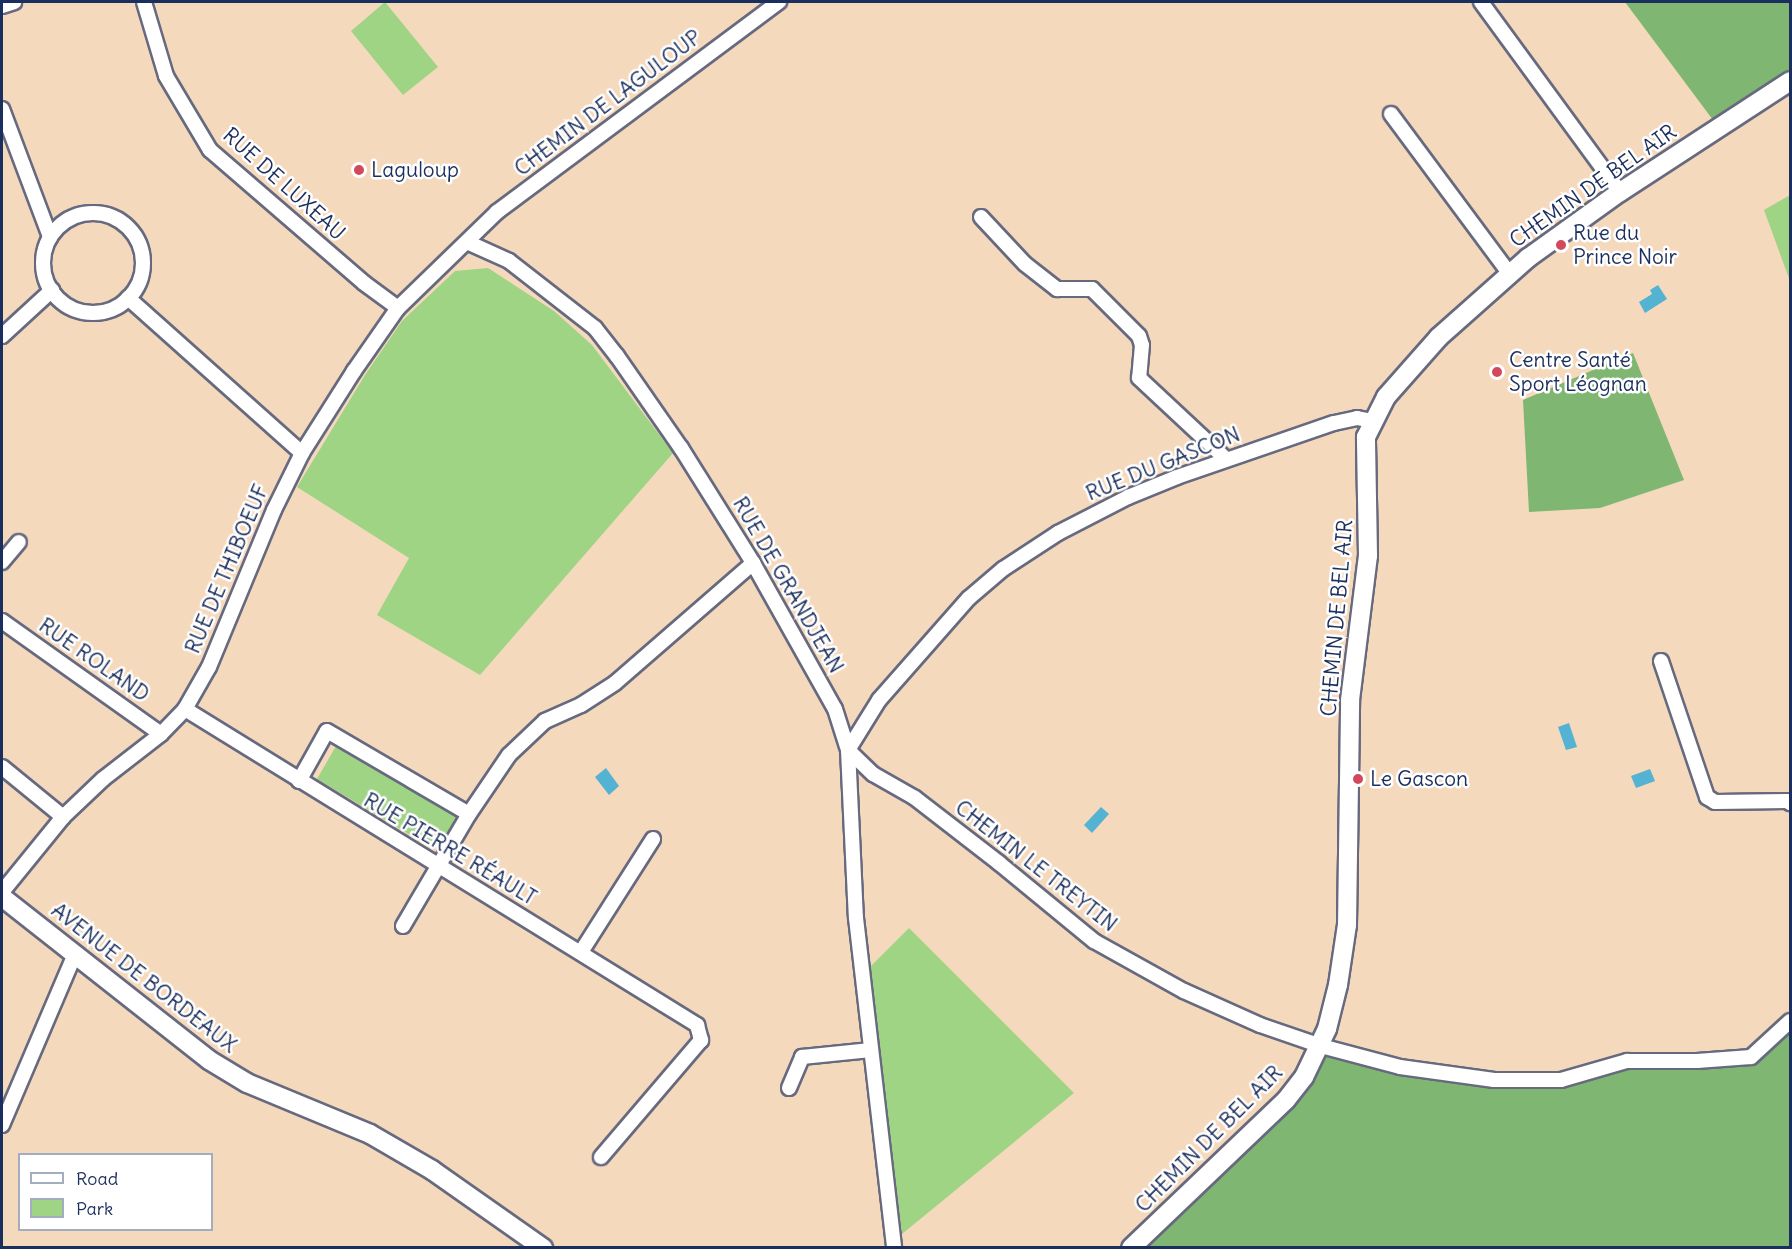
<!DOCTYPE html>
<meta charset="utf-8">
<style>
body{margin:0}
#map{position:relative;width:1792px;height:1249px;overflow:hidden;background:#f4d9bc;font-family:Delius,sans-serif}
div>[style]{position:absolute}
.green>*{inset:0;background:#9fd484}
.forest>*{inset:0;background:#7fb672}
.water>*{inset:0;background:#54b2d2}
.roads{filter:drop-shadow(2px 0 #676a7f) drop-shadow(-2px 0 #676a7f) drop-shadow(0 2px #676a7f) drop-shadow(0 -2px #676a7f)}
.street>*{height:14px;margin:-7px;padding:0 7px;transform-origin:7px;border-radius:7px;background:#fff}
.street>.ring{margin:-7px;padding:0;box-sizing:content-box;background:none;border:14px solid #fff;border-radius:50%}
.secondary>*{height:18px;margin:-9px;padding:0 9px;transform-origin:9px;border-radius:9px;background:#fff}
.dots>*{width:16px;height:16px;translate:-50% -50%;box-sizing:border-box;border:3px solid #fff;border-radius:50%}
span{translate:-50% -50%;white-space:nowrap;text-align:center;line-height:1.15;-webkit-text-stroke:5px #fff;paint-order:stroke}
.street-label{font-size:21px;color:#1b2f5e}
.poi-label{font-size:21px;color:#1b2f5e}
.left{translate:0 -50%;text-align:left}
.frame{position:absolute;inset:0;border:3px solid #1b2f5e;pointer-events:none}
.legend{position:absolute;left:18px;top:1153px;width:195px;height:78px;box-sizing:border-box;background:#fff;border:2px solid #a4acbf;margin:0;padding:8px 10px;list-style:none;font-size:18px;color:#1b2f5e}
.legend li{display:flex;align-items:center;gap:12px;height:30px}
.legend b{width:30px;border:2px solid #a4acbf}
</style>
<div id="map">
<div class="green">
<i style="clip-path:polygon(385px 2px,438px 67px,403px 95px,351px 31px)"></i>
<i style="clip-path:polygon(1790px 195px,1790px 281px,1764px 210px)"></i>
<i style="clip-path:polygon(488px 268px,554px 311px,592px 345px,673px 453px,480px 675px,377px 615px,409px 558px,297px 487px,365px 375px,402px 321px,455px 271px)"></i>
<i style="clip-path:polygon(336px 746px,458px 816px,442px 843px,430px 847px,317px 779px)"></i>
<i style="clip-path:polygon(909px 928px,1074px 1093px,902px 1234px,869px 968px)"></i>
</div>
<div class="forest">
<i style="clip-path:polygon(1625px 2px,1790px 2px,1790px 72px,1713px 120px)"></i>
<i style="clip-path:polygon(1633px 353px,1684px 480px,1600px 508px,1529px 512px,1523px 400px)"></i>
<i style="clip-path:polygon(1790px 1021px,1790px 1247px,1131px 1248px,1286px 1100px,1321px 1046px,1400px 1067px,1561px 1080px,1627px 1061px,1751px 1057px)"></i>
</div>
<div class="water">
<i style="clip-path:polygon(1658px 285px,1667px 299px,1645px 313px,1639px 302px,1652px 294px,1650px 290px)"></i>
<i style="clip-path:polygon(1569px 723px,1577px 747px,1566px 750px,1558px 727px)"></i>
<i style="clip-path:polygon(606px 768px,619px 786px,609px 795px,595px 777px)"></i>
<i style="clip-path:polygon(1650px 769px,1655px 781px,1636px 788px,1631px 776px)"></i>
<i style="clip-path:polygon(1101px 807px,1109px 814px,1092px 833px,1084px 825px)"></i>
</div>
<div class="roads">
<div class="street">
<i style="left:144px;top:2px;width:77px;rotate:73.4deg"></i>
<i style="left:166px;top:76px;width:86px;rotate:59.3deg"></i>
<i style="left:210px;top:150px;width:203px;rotate:40.8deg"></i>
<i style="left:364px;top:283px;width:42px;rotate:36.3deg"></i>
<i style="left:1481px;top:2px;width:235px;rotate:53.8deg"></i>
<i style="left:2px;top:6px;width:13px;rotate:-18deg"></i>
<i style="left:2px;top:109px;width:137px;rotate:69.4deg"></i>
<i style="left:1391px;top:114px;width:198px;rotate:53.4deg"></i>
<i class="ring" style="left:43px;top:213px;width:86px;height:86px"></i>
<i style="left:981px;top:217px;width:64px;rotate:46.9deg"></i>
<i style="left:1025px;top:264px;width:41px;rotate:38deg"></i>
<i style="left:1057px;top:289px;width:35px"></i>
<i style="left:1092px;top:289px;width:66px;rotate:45deg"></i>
<i style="left:1139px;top:336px;width:9px;rotate:72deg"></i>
<i style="left:1142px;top:345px;width:33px;rotate:95deg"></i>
<i style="left:1139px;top:378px;width:119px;rotate:43deg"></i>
<i style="left:467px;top:242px;width:46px;rotate:24.3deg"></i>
<i style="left:509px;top:261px;width:109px;rotate:37.9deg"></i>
<i style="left:595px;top:328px;width:36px;rotate:52deg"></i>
<i style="left:617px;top:356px;width:112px;rotate:55.2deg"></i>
<i style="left:681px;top:448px;width:136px;rotate:57.9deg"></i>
<i style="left:753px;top:563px;width:167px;rotate:60.7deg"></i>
<i style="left:835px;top:709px;width:43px;rotate:72.4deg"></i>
<i style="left:848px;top:750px;width:168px;rotate:87.3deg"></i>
<i style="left:856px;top:918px;width:332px;rotate:83.4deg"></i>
<i style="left:128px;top:298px;width:233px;rotate:41.7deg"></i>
<i style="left:2px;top:336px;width:68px;rotate:-42.6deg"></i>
<i style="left:2px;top:562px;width:26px;rotate:-50deg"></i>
<i style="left:2px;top:621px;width:195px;rotate:35.4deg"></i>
<i style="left:1661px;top:661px;width:144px;rotate:71.3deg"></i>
<i style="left:1707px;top:797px;width:9px;rotate:32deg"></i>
<i style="left:1715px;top:802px;width:72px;rotate:-0.8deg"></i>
<i style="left:1787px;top:801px;width:4px;rotate:34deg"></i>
<i style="left:185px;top:709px;width:602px;rotate:31.68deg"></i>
<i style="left:697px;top:1025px;width:16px;rotate:75deg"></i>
<i style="left:701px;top:1040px;width:154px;rotate:130.5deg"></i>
<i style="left:848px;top:750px;width:35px;rotate:44deg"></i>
<i style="left:873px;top:774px;width:48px;rotate:29.7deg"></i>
<i style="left:915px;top:798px;width:106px;rotate:37.7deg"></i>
<i style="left:999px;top:863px;width:123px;rotate:39.4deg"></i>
<i style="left:1094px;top:941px;width:103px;rotate:29.1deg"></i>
<i style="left:1184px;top:991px;width:83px;rotate:24.1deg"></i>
<i style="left:1260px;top:1025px;width:65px;rotate:19deg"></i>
<i style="left:1321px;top:1046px;width:82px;rotate:14.9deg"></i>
<i style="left:1400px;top:1067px;width:95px;rotate:7.9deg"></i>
<i style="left:1494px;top:1080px;width:67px"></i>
<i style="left:1561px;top:1080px;width:69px;rotate:-16.1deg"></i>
<i style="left:1627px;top:1061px;width:70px"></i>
<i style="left:1697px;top:1061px;width:54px;rotate:-4.2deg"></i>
<i style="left:1751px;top:1057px;width:53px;rotate:-42.7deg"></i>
<i style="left:848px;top:750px;width:59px;rotate:-58.2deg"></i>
<i style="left:879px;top:700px;width:136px;rotate:-48.6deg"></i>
<i style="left:969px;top:598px;width:45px;rotate:-40.5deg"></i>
<i style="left:1003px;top:569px;width:66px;rotate:-33.2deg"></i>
<i style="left:1058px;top:533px;width:79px;rotate:-27.2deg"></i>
<i style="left:1128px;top:497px;width:53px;rotate:-22.2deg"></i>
<i style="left:1177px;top:477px;width:166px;rotate:-19deg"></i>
<i style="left:1334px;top:423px;width:24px;rotate:-12deg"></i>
<i style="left:1357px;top:418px;width:15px;rotate:11deg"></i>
<i style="left:2px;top:767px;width:79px;rotate:39.3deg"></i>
<i style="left:299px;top:781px;width:57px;rotate:-60.8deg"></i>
<i style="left:327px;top:731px;width:164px;rotate:30.3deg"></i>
<i style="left:2px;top:892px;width:97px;rotate:-50.9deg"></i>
<i style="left:63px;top:817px;width:55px;rotate:-43.5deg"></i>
<i style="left:103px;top:779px;width:73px;rotate:-37.8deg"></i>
<i style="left:161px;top:734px;width:35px;rotate:-46deg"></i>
<i style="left:185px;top:709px;width:48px;rotate:-60.3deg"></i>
<i style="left:209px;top:667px;width:170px;rotate:-67.5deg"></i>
<i style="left:274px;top:510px;width:64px;rotate:-63.8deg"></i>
<i style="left:302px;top:453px;width:97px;rotate:-57.6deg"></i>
<i style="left:354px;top:371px;width:77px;rotate:-55.1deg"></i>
<i style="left:398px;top:308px;width:138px;rotate:-44.1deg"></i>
<i style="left:497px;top:212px;width:352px;rotate:-36.7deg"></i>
<i style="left:403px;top:926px;width:130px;rotate:-59.5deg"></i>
<i style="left:469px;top:814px;width:71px;rotate:-55.9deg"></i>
<i style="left:509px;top:755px;width:50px;rotate:-43.4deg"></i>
<i style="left:545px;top:721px;width:39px;rotate:-24deg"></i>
<i style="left:581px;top:705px;width:40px;rotate:-32.9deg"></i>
<i style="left:615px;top:683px;width:183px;rotate:-41deg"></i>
<i style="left:581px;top:952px;width:134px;rotate:-57.5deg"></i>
<i style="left:789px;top:1088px;width:34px;rotate:-67deg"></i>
<i style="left:802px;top:1057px;width:69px;rotate:-5.8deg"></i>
<i style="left:2px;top:1125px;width:186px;rotate:-66.9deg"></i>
</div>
<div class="secondary">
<i style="left:2px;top:897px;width:263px;rotate:38.2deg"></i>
<i style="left:209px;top:1060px;width:44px;rotate:31.2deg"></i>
<i style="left:247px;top:1083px;width:133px;rotate:22.5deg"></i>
<i style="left:370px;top:1134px;width:72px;rotate:30.1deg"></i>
<i style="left:432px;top:1170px;width:136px;rotate:35.1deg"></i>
<i style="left:1131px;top:1248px;width:214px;rotate:-43.7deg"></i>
<i style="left:1286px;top:1100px;width:29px;rotate:-52deg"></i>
<i style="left:1304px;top:1077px;width:53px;rotate:-64.4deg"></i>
<i style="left:1327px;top:1029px;width:45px;rotate:-76deg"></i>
<i style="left:1338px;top:985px;width:61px;rotate:-81.5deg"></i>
<i style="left:1347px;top:925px;width:225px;rotate:-89.2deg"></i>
<i style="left:1350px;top:700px;width:145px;rotate:-82.9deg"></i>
<i style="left:1368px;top:556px;width:119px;rotate:-91deg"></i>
<i style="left:1366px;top:437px;width:45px;rotate:-63.4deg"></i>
<i style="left:1386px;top:397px;width:80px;rotate:-48.5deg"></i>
<i style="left:1439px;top:337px;width:119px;rotate:-41.6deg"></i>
<i style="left:1528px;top:258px;width:113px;rotate:-35.7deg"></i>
<i style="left:1620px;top:192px;width:203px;rotate:-33.1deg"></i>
</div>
</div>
<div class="dots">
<i style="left:359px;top:170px;background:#d1495b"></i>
<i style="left:1561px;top:245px;background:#d1495b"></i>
<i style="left:1497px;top:372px;background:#d1495b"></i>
<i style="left:1358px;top:779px;background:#d1495b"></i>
</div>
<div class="street-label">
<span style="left:608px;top:103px;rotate:-37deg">CHEMIN DE LAGULOUP</span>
<span style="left:284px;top:184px;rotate:42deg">RUE DE LUXEAU</span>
<span style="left:1593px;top:186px;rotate:-35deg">CHEMIN DE BEL AIR</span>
<span style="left:1163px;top:464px;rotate:-22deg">RUE DU GASCON</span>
<span style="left:227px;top:569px;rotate:-67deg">RUE DE THIBOEUF</span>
<span style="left:788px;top:585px;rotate:60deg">RUE DE GRANDJEAN</span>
<span style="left:1337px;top:618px;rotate:-85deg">CHEMIN DE BEL AIR</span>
<span style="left:94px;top:660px;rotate:35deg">RUE ROLAND</span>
<span style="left:450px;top:849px;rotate:31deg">RUE PIERRE RÉAULT</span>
<span style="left:1036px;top:866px;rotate:38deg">CHEMIN LE TREYTIN</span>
<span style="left:144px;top:978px;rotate:38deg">AVENUE DE BORDEAUX</span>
<span style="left:1209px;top:1139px;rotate:-45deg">CHEMIN DE BEL AIR</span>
</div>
<div class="poi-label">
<span class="left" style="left:371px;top:170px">Laguloup</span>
<span class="left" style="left:1573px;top:245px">Rue du<br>Prince Noir</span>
<span class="left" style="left:1509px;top:372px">Centre Santé<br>Sport Léognan</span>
<span class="left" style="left:1370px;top:779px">Le Gascon</span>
</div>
<div class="frame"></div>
<ul class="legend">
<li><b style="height:8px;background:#fff"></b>Road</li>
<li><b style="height:16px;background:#9fd484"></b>Park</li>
</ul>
</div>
